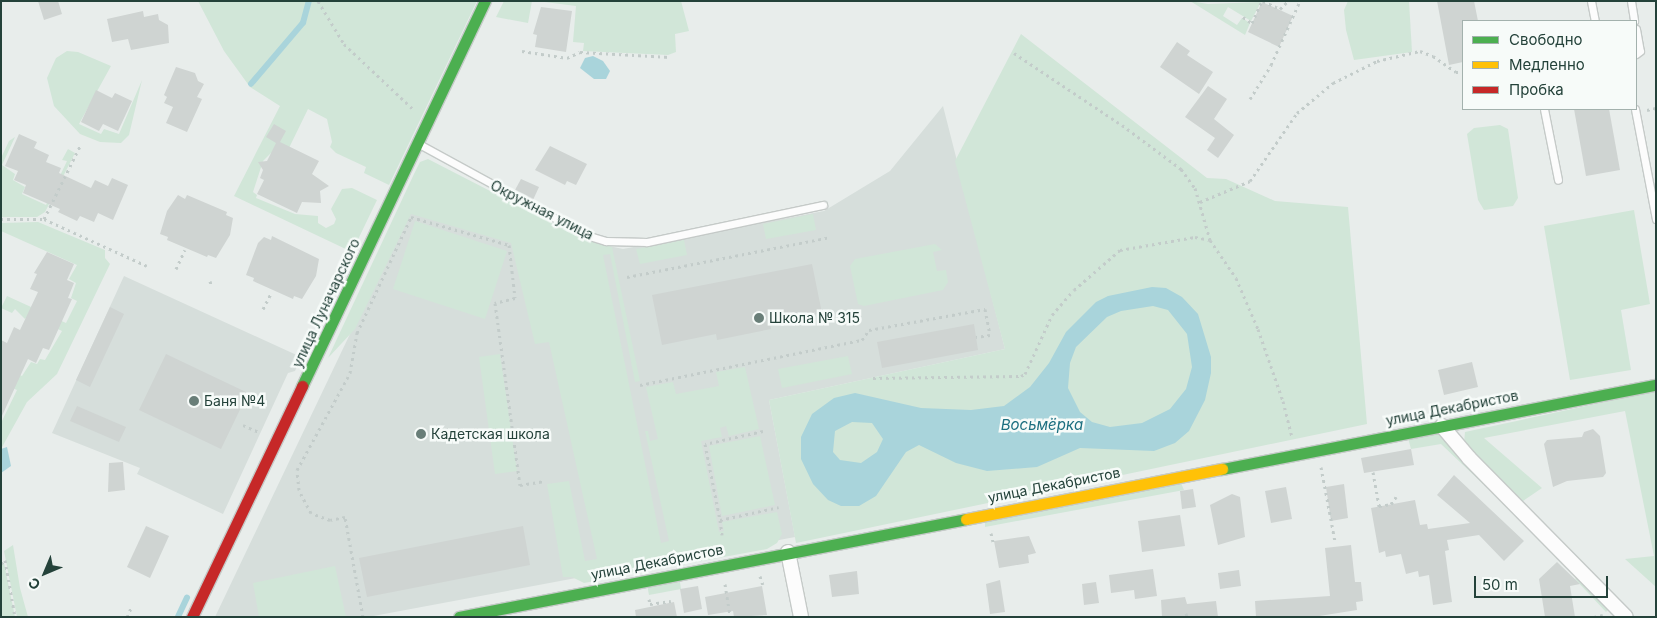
<!DOCTYPE html>
<meta charset="utf-8">
<style>
body{margin:0}
#map{position:relative;width:1657px;height:618px;overflow:hidden;background:#e8edeb;font-family:Inter,sans-serif}
div>[style]{position:absolute}
.built>*{inset:0;background:#d6dedb}
.green>*{inset:0;background:#d1e6d8}
.water>*{inset:0;background:#a9d4db}
.stream>*{height:5.5px;margin:-2.75px;padding:0 2.75px;transform-origin:2.75px;border-radius:2.75px;background:#a9d4db}
.building>*{inset:0;background:#cfd4d2}
.path>*{height:3px;margin-top:-1.5px;transform-origin:0;background:repeating-linear-gradient(90deg,#c3ccca 0 2.5px,transparent 0 6.5px)}
.roads{filter:drop-shadow(1px 0 #c5cac8) drop-shadow(-1px 0 #c5cac8) drop-shadow(0 1px #c5cac8) drop-shadow(0 -1px #c5cac8)}
.lane>*{height:7px;margin:-3.5px;padding:0 3.5px;transform-origin:3.5px;border-radius:3.5px;background:#fcfcfc}
.street>*{height:14px;margin:-7px;padding:0 7px;transform-origin:7px;border-radius:7px;background:#fcfcfc}
.fast>*{height:11px;margin:-5.5px;padding:0 5.5px;transform-origin:5.5px;border-radius:5.5px;background:#4caf50}
.slow>*{height:11px;margin:-5.5px;padding:0 5.5px;transform-origin:5.5px;border-radius:5.5px;background:#ffc107}
.jam>*{height:11px;margin:-5.5px;padding:0 5.5px;transform-origin:5.5px;border-radius:5.5px;background:#c62828}
.dots>*{width:14px;height:14px;translate:-50% -50%;box-sizing:border-box;border:2px solid #f7fbf9;border-radius:50%}
span{translate:-50% -50%;white-space:nowrap;text-align:center;line-height:1.15;-webkit-text-stroke:5px #f7fbf9;paint-order:stroke}
.street-label{font-size:14px;color:#24423a}
.poi-label{font-size:14px;color:#24423a}
.left{translate:0 -50%;text-align:left}
.water-label{font-size:15px;color:#1c6f80;font-style:italic}
.frame{position:absolute;inset:0;border:2px solid #24423a;pointer-events:none}
.legend{position:absolute;left:1462px;top:20px;width:175px;height:90px;box-sizing:border-box;background:#f7fbf9;border:1px solid #a3b1ad;margin:0;padding:6px 9px;list-style:none;font-size:15px;color:#24423a}
.legend li{display:flex;align-items:center;gap:10px;height:25px}
.legend b{width:25px;border:1px solid #a3b1ad}
.north{position:absolute;left:20px;top:548px;width:50px;height:50px;-webkit-text-stroke:4px #f7fbf9;paint-order:stroke;rotate:225deg;font-size:14px;font-weight:700;line-height:20px;text-align:center;color:#24423a}
.north::after{content:'';display:block;margin:auto;width:18px;height:22px;background:#24423a;clip-path:polygon(50% 0,100% 100%,50% 72%,0 100%)}
.scale{position:absolute;left:1474px;top:576px;width:134px;height:22px;box-sizing:border-box;border:2px solid #24423a;border-top:0;padding-left:6px;font-size:15px;line-height:18px;white-space:nowrap;color:#24423a;-webkit-text-stroke:4px #f7fbf9;paint-order:stroke}
</style>
<div id="map">
<div class="built">
<i style="clip-path:polygon(943px 106px,1005px 349px,769px 400px,795px 537px,368px 617px,215px 617px,412px 204px,623px 249px,824px 211px,890px 171px)"></i>
<i style="clip-path:polygon(124px 276px,301px 357px,295px 371px,288px 373px,223px 514px,137px 474px,140px 468px,52px 433px)"></i>
</div>
<div class="green">
<i style="clip-path:polygon(198px 1px,477px 1px,389px 185px,364px 173px,366px 167px,336px 153px,330px 147px,332px 142px,327px 119px,308px 109px,288px 150px,281px 157px,271px 153px,263px 161px,253px 192px,257px 195px,256px 198px,295px 214px,318px 216px,318px 223px,326px 228px,334px 224px,336px 219px,331px 209px,342px 189px,352px 188px,377px 200px,352px 252px,234px 196px,280px 106px,250px 87px,224px 51px)"></i>
<i style="clip-path:polygon(504px 1px,532px 1px,528px 23px,496px 17px)"></i>
<i style="clip-path:polygon(537px 1px,681px 1px,689px 31px,675px 34px,676px 52px,668px 55px,583px 51px,584px 43px,573px 42px,576px 6px)"></i>
<i style="clip-path:polygon(1190px 1px,1208px 4px,1261px 2px,1251px 21px,1228px 7px,1223px 16px,1237px 25px,1242px 18px,1250px 23px,1245px 35px)"></i>
<i style="clip-path:polygon(1348px 1px,1409px 1px,1412px 52px,1354px 60px,1346px 30px,1344px 10px)"></i>
<i style="clip-path:polygon(1021px 34px,1207px 178px,1226px 179px,1275px 201px,1348px 207px,1367px 424px,796px 543px,769px 400px,1005px 349px,955px 161px)"></i>
<i style="clip-path:polygon(67px 51px,78px 52px,111px 66px,79px 124px,101px 134px,104px 129px,119px 134px,142px 80px,129px 135px,121px 143px,100px 142px,80px 134px,54px 106px,47px 78px,56px 58px)"></i>
<i style="clip-path:polygon(1500px 125px,1508px 129px,1518px 198px,1513px 206px,1484px 210px,1478px 200px,1467px 134px,1474px 128px)"></i>
<i style="clip-path:polygon(15px 137px,2px 165px,15px 174px,13px 180px,25px 187px,22px 194px,46px 205px,67px 161px,62px 160px,68px 149px,75px 153px,45px 212px,37px 217px,1px 217px,1px 158px,9px 141px)"></i>
<i style="clip-path:polygon(428px 159px,583px 239px,612px 247px,640px 381px,635px 382px,610px 254px,603px 255px,661px 543px,669px 541px,645px 431px,648px 431px,650px 441px,658px 439px,646px 387px,673px 382px,676px 394px,719px 386px,716px 372px,745px 367px,759px 429px,729px 436px,726px 426px,720px 428px,722px 437px,701px 441px,719px 532px,724px 531px,722px 522px,777px 512px,782px 534px,777px 543px,767px 549px,584px 583px,572px 577px,563px 577px,547px 484px,569px 481px,585px 561px,597px 559px,549px 342px,535px 344px,511px 243px,411px 214px,355px 329px,328px 358px,414px 174px,420px 162px)"></i>
<i style="clip-path:polygon(1634px 210px,1650px 304px,1621px 310px,1631px 370px,1570px 380px,1544px 226px)"></i>
<i style="clip-path:polygon(813px 214px,816px 230px,766px 239px,763px 224px)"></i>
<i style="clip-path:polygon(415px 221px,507px 251px,485px 319px,393px 289px)"></i>
<i style="clip-path:polygon(38px 222px,105px 250px,105px 258px,110px 264px,57px 374px,27px 402px,1px 449px,1px 423px,17px 390px,1px 383px,1px 366px,22px 376px,31px 362px,37px 364px,40px 359px,45px 360px,62px 331px,28px 315px,25px 319px,15px 309px,12px 313px,1px 308px,7px 296px,66px 323px,77px 301px,71px 298px,76px 283px,69px 279px,77px 265px,1px 231px,1px 223px)"></i>
<i style="clip-path:polygon(684px 240px,687px 255px,640px 264px,636px 249px)"></i>
<i style="clip-path:polygon(935px 244px,942px 250px,933px 252px,937px 271px,946px 270px,948px 282px,943px 290px,864px 306px,858px 304px,850px 266px,855px 259px)"></i>
<i style="clip-path:polygon(500px 354px,517px 471px,495px 474px,479px 357px)"></i>
<i style="clip-path:polygon(848px 356px,852px 374px,782px 388px,778px 369px)"></i>
<i style="clip-path:polygon(1656px 391px,1656px 587px,1625px 559px,1654px 556px,1625px 411px,1484px 438px,1542px 488px,1520px 503px,1464px 443px,1465px 432px)"></i>
<i style="clip-path:polygon(1441px 434px,1485px 481px,1483px 484px,1441px 444px,1411px 449px,1408px 438px)"></i>
<i style="clip-path:polygon(760px 436px,775px 505px,722px 516px,709px 446px)"></i>
<i style="clip-path:polygon(1181px 483px,1184px 490px,985px 527px,985px 520px)"></i>
<i style="clip-path:polygon(13px 545px,20px 588px,28px 617px,17px 617px,4px 551px)"></i>
<i style="clip-path:polygon(4px 563px,15px 617px,1px 617px,1px 566px)"></i>
<i style="clip-path:polygon(335px 566px,346px 617px,259px 617px,253px 583px)"></i>
<i style="clip-path:polygon(1580px 575px,1611px 607px,1606px 612px,1575px 579px)"></i>
<i style="clip-path:polygon(680px 582px,681px 589px,649px 595px,647px 584px)"></i>
</div>
<div class="water">
<i style="clip-path:polygon(593px 56px,603px 61px,610px 71px,606px 79px,594px 79px,580px 68px,585px 58px)"></i>
<i style="clip-path:polygon(evenodd,1152px 287px,1166px 288px,1182px 297px,1198px 314px,1211px 357px,1211px 373px,1205px 400px,1189px 431px,1175px 443px,1154px 451px,1080px 448px,1037px 467px,987px 471px,956px 463px,919px 445px,906px 452px,876px 496px,859px 506px,841px 506px,828px 500px,813px 484px,801px 459px,801px 437px,812px 414px,834px 398px,855px 393px,921px 408px,971px 410px,1004px 406px,1030px 387px,1049px 363px,1066px 332px,1096px 302px,1108px 296px,1152px 287px,1153px 306px,1168px 310px,1187px 334px,1192px 367px,1186px 389px,1170px 409px,1142px 423px,1110px 427px,1092px 422px,1080px 412px,1068px 388px,1070px 363px,1076px 347px,1107px 317px,1121px 311px,1153px 306px,1152px 287px,852px 422px,872px 423px,883px 439px,877px 452px,861px 463px,840px 460px,833px 452px,835px 431px,852px 422px)"></i>
<i style="clip-path:polygon(7px 447px,11px 466px,1px 473px,1px 449px)"></i>
</div>
<div class="stream">
<i style="left:251px;top:84px;width:80px;rotate:-49.6deg"></i>
<i style="left:303px;top:23px;width:23px;rotate:-75deg"></i>
<i style="left:178px;top:617px;width:21px;rotate:-65deg"></i>
</div>
<div class="building">
<i style="clip-path:polygon(38px 1px,58px 1px,62px 14px,44px 20px)"></i>
<i style="clip-path:polygon(1437px 1px,1474px 1px,1478px 21px,1463px 21px,1463px 62px,1449px 65px)"></i>
<i style="clip-path:polygon(1262px 2px,1293px 16px,1279px 47px,1248px 32px)"></i>
<i style="clip-path:polygon(541px 7px,572px 11px,566px 52px,535px 47px,537px 35px,533px 34px)"></i>
<i style="clip-path:polygon(143px 11px,144px 17px,158px 14px,159px 20px,168px 25px,169px 43px,131px 50px,128px 39px,112px 42px,107px 19px)"></i>
<i style="clip-path:polygon(1177px 42px,1190px 51px,1187px 55px,1213px 72px,1199px 94px,1160px 67px)"></i>
<i style="clip-path:polygon(176px 67px,195px 73px,198px 81px,204px 84px,197px 97px,202px 99px,187px 132px,166px 123px,173px 107px,164px 103px,167px 97px,164px 95px)"></i>
<i style="clip-path:polygon(1208px 86px,1227px 99px,1214px 119px,1234px 135px,1218px 158px,1207px 150px,1215px 138px,1185px 117px)"></i>
<i style="clip-path:polygon(96px 90px,112px 98px,115px 93px,132px 101px,118px 131px,103px 124px,99px 131px,81px 122px)"></i>
<i style="clip-path:polygon(1574px 109px,1609px 109px,1620px 170px,1586px 176px)"></i>
<i style="clip-path:polygon(274px 124px,286px 131px,280px 142px,319px 161px,312px 174px,329px 186px,320px 191px,321px 203px,302px 202px,297px 213px,257px 194px,264px 180px,260px 178px,263px 170px,258px 162px,267px 161px,276px 143px,266px 137px)"></i>
<i style="clip-path:polygon(19px 134px,37px 142px,34px 148px,49px 155px,46px 162px,61px 168px,59px 173px,91px 188px,95px 180px,108px 186px,112px 178px,128px 185px,113px 220px,98px 213px,94px 222px,80px 216px,77px 221px,58px 212px,60px 209px,23px 193px,26px 185px,14px 180px,18px 171px,5px 166px)"></i>
<i style="clip-path:polygon(550px 146px,587px 164px,576px 185px,567px 181px,565px 185px,535px 170px)"></i>
<i style="clip-path:polygon(521px 179px,539px 187px,533px 200px,515px 190px)"></i>
<i style="clip-path:polygon(178px 195px,185px 199px,187px 195px,227px 212px,226px 215px,233px 218px,230px 235px,216px 258px,208px 255px,207px 257px,167px 240px,168px 237px,160px 234px,167px 211px)"></i>
<i style="clip-path:polygon(272px 236px,319px 259px,316px 276px,302px 299px,294px 296px,293px 299px,253px 281px,254px 278px,246px 275px,258px 243px,264px 237px,271px 240px)"></i>
<i style="clip-path:polygon(47px 252px,74px 264px,67px 280px,74px 283px,68px 298px,72px 299px,49px 350px,43px 348px,36px 363px,28px 359px,1px 418px,1px 340px,7px 343px,14px 327px,20px 330px,38px 292px,30px 289px,37px 274px,34px 273px)"></i>
<i style="clip-path:polygon(812px 264px,822px 313px,770px 324px,771px 329px,717px 340px,716px 334px,662px 345px,652px 295px)"></i>
<i style="clip-path:polygon(110px 307px,124px 314px,90px 387px,76px 380px)"></i>
<i style="clip-path:polygon(974px 324px,978px 350px,882px 368px,877px 342px)"></i>
<i style="clip-path:polygon(166px 354px,248px 393px,221px 449px,139px 410px)"></i>
<i style="clip-path:polygon(1472px 362px,1478px 387px,1444px 395px,1438px 370px)"></i>
<i style="clip-path:polygon(77px 406px,126px 427px,119px 442px,70px 421px)"></i>
<i style="clip-path:polygon(1593px 429px,1600px 436px,1606px 473px,1603px 477px,1567px 481px,1553px 487px,1544px 444px,1547px 440px,1582px 437px,1584px 432px)"></i>
<i style="clip-path:polygon(1411px 449px,1414px 465px,1364px 473px,1361px 458px)"></i>
<i style="clip-path:polygon(123px 462px,125px 490px,108px 492px,109px 463px)"></i>
<i style="clip-path:polygon(1454px 475px,1524px 541px,1504px 561px,1479px 535px,1447px 540px,1449px 550px,1445px 551px,1452px 602px,1433px 605px,1429px 575px,1419px 577px,1418px 571px,1406px 574px,1401px 554px,1386px 557px,1385px 551px,1379px 553px,1371px 508px,1415px 500px,1420px 525px,1427px 524px,1428px 529px,1470px 523px,1437px 495px)"></i>
<i style="clip-path:polygon(1344px 484px,1348px 518px,1331px 521px,1326px 487px)"></i>
<i style="clip-path:polygon(1286px 487px,1292px 519px,1271px 523px,1265px 491px)"></i>
<i style="clip-path:polygon(1193px 489px,1196px 507px,1182px 509px,1180px 491px)"></i>
<i style="clip-path:polygon(1232px 494px,1240px 497px,1245px 537px,1218px 545px,1210px 505px)"></i>
<i style="clip-path:polygon(1180px 515px,1185px 546px,1142px 552px,1138px 521px)"></i>
<i style="clip-path:polygon(146px 526px,169px 536px,150px 578px,127px 567px)"></i>
<i style="clip-path:polygon(523px 526px,530px 565px,367px 597px,359px 558px)"></i>
<i style="clip-path:polygon(1029px 536px,1036px 553px,1028px 555px,1029px 563px,999px 568px,994px 541px)"></i>
<i style="clip-path:polygon(1351px 545px,1355px 582px,1361px 582px,1363px 601px,1356px 602px,1357px 610px,1313px 617px,1256px 617px,1255px 601px,1330px 596px,1325px 548px)"></i>
<i style="clip-path:polygon(1557px 562px,1580px 584px,1570px 586px,1575px 617px,1545px 617px,1539px 579px)"></i>
<i style="clip-path:polygon(1153px 569px,1157px 596px,1135px 599px,1134px 590px,1111px 593px,1109px 575px)"></i>
<i style="clip-path:polygon(1239px 570px,1241px 586px,1220px 589px,1218px 573px)"></i>
<i style="clip-path:polygon(857px 571px,859px 594px,832px 597px,829px 575px)"></i>
<i style="clip-path:polygon(1000px 580px,1005px 612px,990px 614px,986px 584px)"></i>
<i style="clip-path:polygon(1096px 582px,1099px 603px,1084px 605px,1082px 584px)"></i>
<i style="clip-path:polygon(698px 586px,702px 609px,684px 613px,680px 589px)"></i>
<i style="clip-path:polygon(762px 586px,767px 615px,734px 617px,733px 611px,708px 615px,705px 597px)"></i>
<i style="clip-path:polygon(1185px 597px,1187px 604px,1216px 601px,1218px 617px,1162px 617px,1161px 600px)"></i>
<i style="clip-path:polygon(674px 602px,677px 617px,636px 617px,635px 610px)"></i>
</div>
<div class="path">
<i style="left:318px;top:1px;width:50px;rotate:58.8deg"></i>
<i style="left:344px;top:44px;width:96px;rotate:43.3deg"></i>
<i style="left:1263px;top:1px;width:19px;rotate:25deg"></i>
<i style="left:1280px;top:9px;width:11px;rotate:-45deg"></i>
<i style="left:1243px;top:17px;width:11px;rotate:34deg"></i>
<i style="left:1252px;top:23px;width:24px;rotate:-66deg"></i>
<i style="left:522px;top:51px;width:46px;rotate:8.8deg"></i>
<i style="left:567px;top:58px;width:14px;rotate:-25deg"></i>
<i style="left:580px;top:52px;width:90px;rotate:3.2deg"></i>
<i style="left:1014px;top:53px;width:130px;rotate:33.7deg"></i>
<i style="left:1122px;top:125px;width:74px;rotate:36.7deg"></i>
<i style="left:1181px;top:169px;width:24px;rotate:54deg"></i>
<i style="left:1195px;top:188px;width:54px;rotate:73.9deg"></i>
<i style="left:1210px;top:240px;width:46px;rotate:55.6deg"></i>
<i style="left:1236px;top:278px;width:56px;rotate:66.7deg"></i>
<i style="left:1258px;top:329px;width:76px;rotate:70.9deg"></i>
<i style="left:1283px;top:401px;width:38px;rotate:76deg"></i>
<i style="left:1250px;top:99px;width:40px;rotate:-58deg"></i>
<i style="left:1271px;top:65px;width:70px;rotate:-65.6deg"></i>
<i style="left:1647px;top:110px;width:9px;rotate:-13deg"></i>
<i style="left:1200px;top:202px;width:54px;rotate:-22.8deg"></i>
<i style="left:1250px;top:181px;width:83px;rotate:-55.3deg"></i>
<i style="left:1297px;top:113px;width:47px;rotate:-39.8deg"></i>
<i style="left:1333px;top:83px;width:49px;rotate:-26.6deg"></i>
<i style="left:1377px;top:61px;width:44px;rotate:-13.1deg"></i>
<i style="left:1420px;top:51px;width:14px;rotate:21deg"></i>
<i style="left:1433px;top:56px;width:28px;rotate:35deg"></i>
<i style="left:1456px;top:72px;width:7px"></i>
<i style="left:1px;top:219px;width:43px"></i>
<i style="left:44px;top:219px;width:113px;rotate:24.5deg"></i>
<i style="left:44px;top:219px;width:81px;rotate:-63.7deg"></i>
<i style="left:176px;top:269px;width:21px;rotate:-65deg"></i>
<i style="left:627px;top:277px;width:207px;rotate:-11.1deg"></i>
<i style="left:210px;top:281px;width:3px;rotate:72deg"></i>
<i style="left:263px;top:309px;width:18px;rotate:-63deg"></i>
<i style="left:873px;top:378px;width:148px;rotate:-0.8deg"></i>
<i style="left:1021px;top:376px;width:4px;rotate:-27deg"></i>
<i style="left:1025px;top:374px;width:65px;rotate:-65.4deg"></i>
<i style="left:1052px;top:315px;width:33px;rotate:-49deg"></i>
<i style="left:1074px;top:290px;width:61px;rotate:-41deg"></i>
<i style="left:1120px;top:250px;width:76px;rotate:-9.8deg"></i>
<i style="left:1195px;top:237px;width:15px;rotate:11deg"></i>
<i style="left:640px;top:385px;width:227px;rotate:-11.5deg"></i>
<i style="left:862px;top:340px;width:12px;rotate:-55deg"></i>
<i style="left:869px;top:330px;width:118px;rotate:-10.3deg"></i>
<i style="left:985px;top:309px;width:26px;rotate:79deg"></i>
<i style="left:990px;top:335px;width:14px;rotate:172deg"></i>
<i style="left:243px;top:425px;width:17px;rotate:24deg"></i>
<i style="left:763px;top:431px;width:59px;rotate:167.4deg"></i>
<i style="left:705px;top:444px;width:77px;rotate:78.8deg"></i>
<i style="left:720px;top:520px;width:60px;rotate:-12.4deg"></i>
<i style="left:1321px;top:467px;width:75px;rotate:79.3deg"></i>
<i style="left:1373px;top:472px;width:35px;rotate:80deg"></i>
<i style="left:1379px;top:506px;width:12px;rotate:-9deg"></i>
<i style="left:1391px;top:504px;width:9px;rotate:-54deg"></i>
<i style="left:720px;top:520px;width:15px;rotate:82deg"></i>
<i style="left:991px;top:533px;width:9px;rotate:77deg"></i>
<i style="left:1px;top:564px;width:6px;rotate:-45deg"></i>
<i style="left:5px;top:560px;width:58px;rotate:80deg"></i>
<i style="left:760px;top:576px;width:9px;rotate:72deg"></i>
<i style="left:725px;top:584px;width:33px;rotate:81deg"></i>
<i style="left:649px;top:599px;width:5px;rotate:79deg"></i>
<i style="left:650px;top:604px;width:21px;rotate:-8deg"></i>
<i style="left:1186px;top:613px;width:4px;rotate:76deg"></i>
<i style="left:127px;top:617px;width:10px;rotate:-66deg"></i>
<i style="left:363px;top:617px;width:102px;rotate:-100.2deg"></i>
<i style="left:345px;top:517px;width:15px;rotate:169deg"></i>
<i style="left:330px;top:520px;width:20px;rotate:-160deg"></i>
<i style="left:311px;top:513px;width:26px;rotate:-118deg"></i>
<i style="left:299px;top:490px;width:20px;rotate:-96deg"></i>
<i style="left:297px;top:470px;width:111px;rotate:-61.3deg"></i>
<i style="left:350px;top:373px;width:41px;rotate:-80.1deg"></i>
<i style="left:357px;top:333px;width:128px;rotate:-65deg"></i>
<i style="left:411px;top:217px;width:102px;rotate:15.9deg"></i>
<i style="left:509px;top:245px;width:53px;rotate:83.5deg"></i>
<i style="left:515px;top:298px;width:21px;rotate:166deg"></i>
<i style="left:495px;top:303px;width:184px;rotate:82.2deg"></i>
<i style="left:520px;top:485px;width:25px;rotate:-9deg"></i>
<i style="left:1594px;top:617px;width:9px;rotate:-13deg"></i>
</div>
<div class="roads">
<div class="lane">
<i style="left:1591px;top:1px;width:20px;rotate:79deg"></i>
<i style="left:1631px;top:1px;width:20px;rotate:81deg"></i>
<i style="left:1636px;top:29px;width:22px;rotate:80deg"></i>
<i style="left:1640px;top:51px;width:5px;rotate:143deg"></i>
<i style="left:1544px;top:109px;width:72px;rotate:78.8deg"></i>
<i style="left:1635px;top:109px;width:112px;rotate:79.2deg"></i>
<i style="left:419px;top:144px;width:190px;rotate:28.6deg"></i>
<i style="left:586px;top:235px;width:21px;rotate:17deg"></i>
<i style="left:606px;top:241px;width:41px;rotate:1.4deg"></i>
<i style="left:647px;top:242px;width:180px;rotate:-11.9deg"></i>
</div>
<div class="street">
<i style="left:1442px;top:426px;width:42px;rotate:49.8deg"></i>
<i style="left:1469px;top:458px;width:223px;rotate:45.4deg"></i>
<i style="left:788px;top:552px;width:66px;rotate:78.7deg"></i>
</div>
<div class="fast">
<i style="left:302px;top:386px;width:426px;rotate:-64.6deg"></i>
<i style="left:1222px;top:469px;width:442px;rotate:-11deg"></i>
<i style="left:459px;top:617px;width:516px;rotate:-10.94deg"></i>
</div>
<div class="slow">
<i style="left:966px;top:519px;width:261px;rotate:-11.1deg"></i>
</div>
<div class="jam">
<i style="left:192px;top:617px;width:256px;rotate:-64.5deg"></i>
</div>
</div>
<div class="dots">
<i style="left:759px;top:318px;background:#697e78"></i>
<i style="left:194px;top:401px;background:#697e78"></i>
<i style="left:421px;top:434px;background:#697e78"></i>
</div>
<div class="street-label">
<span style="left:542px;top:210px;rotate:27deg">Окружная улица</span>
<span style="left:326px;top:303px;rotate:-65deg">улица Луначарского</span>
<span style="left:1452px;top:408px;rotate:-11deg">улица Декабристов</span>
<span style="left:1054px;top:485px;rotate:-11deg">улица Декабристов</span>
<span style="left:657px;top:562px;rotate:-11deg">улица Декабристов</span>
</div>
<div class="poi-label">
<span class="left" style="left:769px;top:318px">Школа № 315</span>
<span class="left" style="left:204px;top:401px">Баня №4</span>
<span class="left" style="left:431px;top:434px">Кадетская школа</span>
</div>
<div class="water-label">
<span style="left:1042px;top:425px">Восьмёрка</span>
</div>
<div class="frame"></div>
<ul class="legend">
<li><b style="height:6px;background:#4caf50"></b>Свободно</li>
<li><b style="height:6px;background:#ffc107"></b>Медленно</li>
<li><b style="height:6px;background:#c62828"></b>Пробка</li>
</ul>
<div class="north">С</div>
<div class="scale">50 m</div>
</div>
